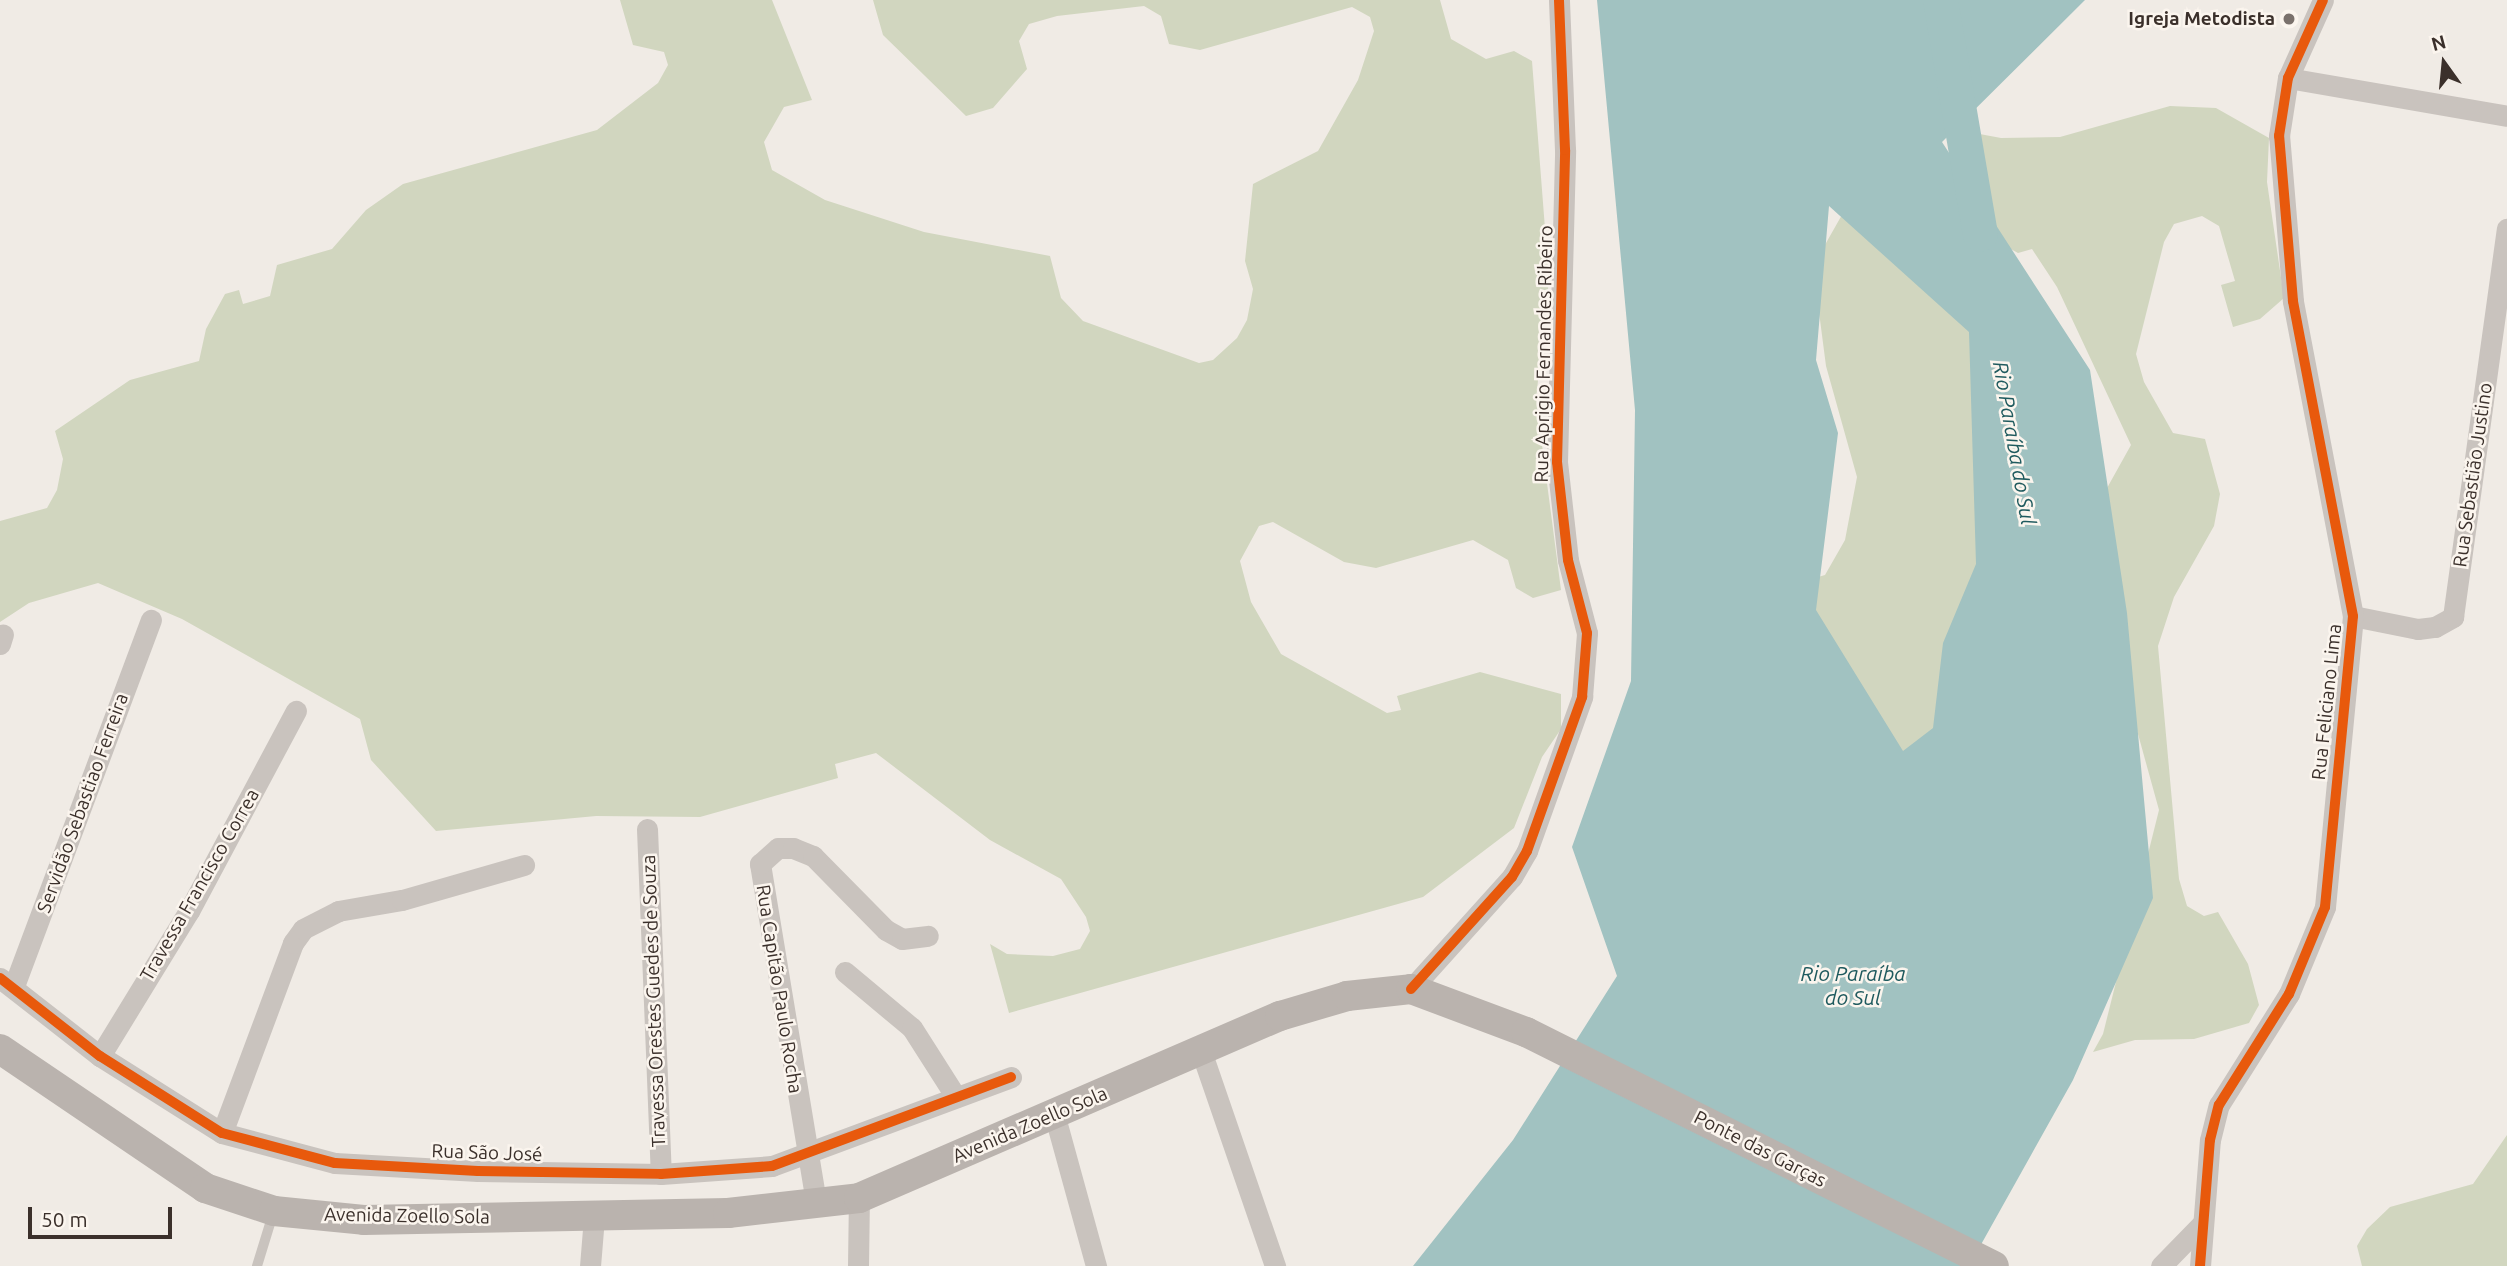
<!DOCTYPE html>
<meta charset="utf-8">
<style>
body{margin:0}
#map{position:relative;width:2507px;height:1266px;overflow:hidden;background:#f0ebe5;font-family:Ubuntu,sans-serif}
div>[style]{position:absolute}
.green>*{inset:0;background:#d1d6bf}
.water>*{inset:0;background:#a1c2c1}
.river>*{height:35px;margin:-17.5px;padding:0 17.5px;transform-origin:17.5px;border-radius:17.5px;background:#a1c2c1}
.lane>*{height:10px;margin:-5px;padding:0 5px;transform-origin:5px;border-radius:5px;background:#c9c3be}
.street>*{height:21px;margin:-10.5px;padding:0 10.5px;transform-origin:10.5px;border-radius:10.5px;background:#c9c3be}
.secondary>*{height:30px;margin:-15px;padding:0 15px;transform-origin:15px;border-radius:15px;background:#bab3ae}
.cycleway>*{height:10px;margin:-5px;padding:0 5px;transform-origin:5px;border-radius:5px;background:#e8590c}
.dots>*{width:19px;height:19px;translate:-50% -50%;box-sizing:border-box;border:4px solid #fbf5ee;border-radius:50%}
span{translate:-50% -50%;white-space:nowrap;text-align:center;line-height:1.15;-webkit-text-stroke:5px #fbf5ee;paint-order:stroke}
.poi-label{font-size:19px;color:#3b302b;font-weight:700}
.right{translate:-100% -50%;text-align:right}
.street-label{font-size:19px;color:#3b302b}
.water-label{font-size:21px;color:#1f5a5e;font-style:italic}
.north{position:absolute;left:2409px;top:28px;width:70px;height:70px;-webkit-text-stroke:5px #fbf5ee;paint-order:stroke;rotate:345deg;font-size:19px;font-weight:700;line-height:28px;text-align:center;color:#3b302b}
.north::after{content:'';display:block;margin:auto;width:24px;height:32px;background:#3b302b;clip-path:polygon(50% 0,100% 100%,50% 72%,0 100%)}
.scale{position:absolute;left:28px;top:1207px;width:144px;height:32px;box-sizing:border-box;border:4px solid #3b302b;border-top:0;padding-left:9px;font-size:21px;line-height:24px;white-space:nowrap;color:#3b302b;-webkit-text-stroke:5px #fbf5ee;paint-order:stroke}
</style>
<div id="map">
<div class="green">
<i style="clip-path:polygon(620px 0,772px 0,812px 100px,784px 107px,764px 142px,772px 170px,825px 200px,924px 232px,1050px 256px,1061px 298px,1083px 321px,1199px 363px,1213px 360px,1237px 338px,1247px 320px,1253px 289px,1245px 261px,1253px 184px,1318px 151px,1358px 80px,1374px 31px,1370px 17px,1352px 7px,1200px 50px,1169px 44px,1161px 16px,1144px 6px,1057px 16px,1029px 24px,1019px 41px,1027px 69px,993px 108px,966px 116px,883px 35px,873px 0,1440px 0,1451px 39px,1486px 59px,1514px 51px,1532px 61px,1549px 280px,1536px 399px,1561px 590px,1533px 598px,1516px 588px,1508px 560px,1473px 540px,1376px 568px,1344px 562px,1273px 522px,1259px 526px,1240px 561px,1251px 602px,1281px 654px,1387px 713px,1401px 710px,1397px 696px,1480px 672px,1561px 694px,1561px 729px,1542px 757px,1514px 828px,1423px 897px,1009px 1013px,990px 944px,1007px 954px,1053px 956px,1080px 949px,1090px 931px,1086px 917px,1061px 879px,990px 840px,876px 753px,835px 764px,838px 778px,700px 817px,596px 816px,436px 831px,371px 760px,360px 719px,182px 619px,98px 583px,29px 603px,0 622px,0 521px,47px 508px,57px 490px,63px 459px,55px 431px,130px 380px,199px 361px,206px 329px,225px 294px,239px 290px,243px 304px,270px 296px,277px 265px,332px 249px,366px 210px,403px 184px,597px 130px,658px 83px,668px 65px,664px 52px,633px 45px)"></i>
<i style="clip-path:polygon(2170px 106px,2216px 108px,2269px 138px,2267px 182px,2284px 298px,2260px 319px,2233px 327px,2221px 285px,2235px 281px,2219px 226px,2202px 216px,2174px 224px,2164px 242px,2136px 354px,2144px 382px,2173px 433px,2205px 439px,2220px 494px,2214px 526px,2174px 597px,2158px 646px,2179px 879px,2187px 906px,2204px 916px,2218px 912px,2248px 964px,2259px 1005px,2249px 1023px,2194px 1039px,2135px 1040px,2093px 1052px,2103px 1034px,2159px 810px,2117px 658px,2092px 515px,2131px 445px,2057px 287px,2032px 249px,2018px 253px,2000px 243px,1975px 205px,1955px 136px,1969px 132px,2001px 138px,2060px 137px)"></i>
<i style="clip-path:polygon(1843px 213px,1971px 296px,2009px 539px,1905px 807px,1798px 583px,1825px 575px,1845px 540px,1857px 477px,1826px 366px,1813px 266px)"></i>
<i style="clip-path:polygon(2507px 1135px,2507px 1266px,2362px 1266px,2357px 1246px,2367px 1229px,2390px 1207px,2473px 1184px)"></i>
</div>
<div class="water">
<i style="clip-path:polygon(evenodd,1597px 0,2085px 0,1942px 142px,2090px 370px,2127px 613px,2153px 898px,2073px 1080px,1969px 1266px,1413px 1266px,1513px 1140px,1617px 976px,1572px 847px,1631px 681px,1635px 410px,1597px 0,1829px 206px,1969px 332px,1976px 564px,1943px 643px,1933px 728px,1903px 751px,1816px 610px,1838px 433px,1816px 360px,1829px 206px)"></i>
</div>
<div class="river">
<i style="left:1940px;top:0;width:237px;rotate:80.3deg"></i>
</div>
<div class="lane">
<i style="left:257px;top:1266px;width:54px;rotate:-72.9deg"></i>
</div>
<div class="street">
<i style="left:2288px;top:78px;width:222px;rotate:9.8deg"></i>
<i style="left:2353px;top:616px;width:66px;rotate:11.3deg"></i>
<i style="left:2418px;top:629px;width:17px;rotate:-7deg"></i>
<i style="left:2435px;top:627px;width:21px;rotate:-29deg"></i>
<i style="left:2453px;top:617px;width:392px;rotate:-82.1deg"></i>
<i style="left:0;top:644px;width:10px;rotate:-73deg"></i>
<i style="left:647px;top:829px;width:345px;rotate:87.7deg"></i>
<i style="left:845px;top:972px;width:87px;rotate:39.9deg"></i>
<i style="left:912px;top:1028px;width:82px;rotate:57.5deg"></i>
<i style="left:0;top:978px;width:127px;rotate:38deg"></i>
<i style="left:100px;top:1056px;width:144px;rotate:32.3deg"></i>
<i style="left:222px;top:1133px;width:117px;rotate:14.9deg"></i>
<i style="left:335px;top:1163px;width:143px;rotate:3.2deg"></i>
<i style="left:478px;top:1171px;width:183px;rotate:0.9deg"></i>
<i style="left:661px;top:1174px;width:111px;rotate:-4.1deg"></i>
<i style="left:772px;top:1166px;width:255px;rotate:-20.4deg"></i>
<i style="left:14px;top:986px;width:391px;rotate:-69.5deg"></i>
<i style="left:1411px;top:989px;width:151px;rotate:-48deg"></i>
<i style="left:1512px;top:877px;width:30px;rotate:-60deg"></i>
<i style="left:1527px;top:851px;width:164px;rotate:-70.3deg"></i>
<i style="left:1582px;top:697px;width:64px;rotate:-85.5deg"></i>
<i style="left:1587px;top:633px;width:75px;rotate:-104.6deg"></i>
<i style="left:1568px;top:560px;width:99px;rotate:-96.4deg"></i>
<i style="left:1557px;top:462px;width:312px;rotate:-88.5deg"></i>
<i style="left:1565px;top:150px;width:150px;rotate:-92.3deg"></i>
<i style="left:1200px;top:1048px;width:231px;rotate:71deg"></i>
<i style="left:100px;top:1056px;width:170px;rotate:-58.5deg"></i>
<i style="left:189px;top:911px;width:227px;rotate:-61.9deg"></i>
<i style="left:1055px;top:1117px;width:155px;rotate:74.6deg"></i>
<i style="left:222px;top:1133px;width:203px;rotate:-69.5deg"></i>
<i style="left:293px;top:943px;width:17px;rotate:-54deg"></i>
<i style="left:303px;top:929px;width:39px;rotate:-27deg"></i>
<i style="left:338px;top:911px;width:65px;rotate:-9.8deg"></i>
<i style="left:402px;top:900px;width:127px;rotate:-16deg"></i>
<i style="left:816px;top:1202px;width:343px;rotate:-99.4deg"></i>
<i style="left:760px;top:864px;width:24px;rotate:-42deg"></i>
<i style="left:778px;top:848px;width:15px"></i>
<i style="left:793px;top:848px;width:22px;rotate:22deg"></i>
<i style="left:813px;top:856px;width:104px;rotate:45.4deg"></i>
<i style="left:886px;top:930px;width:18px;rotate:29deg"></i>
<i style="left:902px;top:939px;width:26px;rotate:-7deg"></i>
<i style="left:590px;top:1266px;width:49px;rotate:-85.3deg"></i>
<i style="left:858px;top:1266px;width:68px;rotate:-89.2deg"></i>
<i style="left:2161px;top:1266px;width:59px;rotate:-45.7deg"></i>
<i style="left:2200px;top:1266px;width:126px;rotate:-85.5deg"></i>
<i style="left:2210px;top:1140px;width:36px;rotate:-76deg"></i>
<i style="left:2219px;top:1105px;width:131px;rotate:-57.8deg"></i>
<i style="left:2289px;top:994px;width:94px;rotate:-67.5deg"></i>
<i style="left:2325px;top:907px;width:292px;rotate:-84.5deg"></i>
<i style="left:2353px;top:616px;width:321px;rotate:-100.8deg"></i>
<i style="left:2293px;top:301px;width:166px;rotate:-94.8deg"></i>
<i style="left:2279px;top:136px;width:59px;rotate:-81.2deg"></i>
<i style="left:2288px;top:78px;width:85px;rotate:-65.8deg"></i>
</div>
<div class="secondary">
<i style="left:0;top:1049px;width:248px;rotate:34.1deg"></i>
<i style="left:205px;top:1188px;width:73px;rotate:18.4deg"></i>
<i style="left:274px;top:1211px;width:90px;rotate:5.7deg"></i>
<i style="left:364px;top:1220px;width:364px;rotate:-1.1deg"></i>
<i style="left:728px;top:1213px;width:132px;rotate:-6.5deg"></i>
<i style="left:859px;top:1198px;width:459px;rotate:-23.4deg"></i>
<i style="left:1280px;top:1016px;width:70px;rotate:-16.6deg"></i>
<i style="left:1347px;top:996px;width:64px;rotate:-6.2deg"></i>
<i style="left:1411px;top:989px;width:123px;rotate:20.5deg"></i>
<i style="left:1526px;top:1032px;width:523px;rotate:26.57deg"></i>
</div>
<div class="cycleway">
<i style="left:0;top:978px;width:127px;rotate:38deg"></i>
<i style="left:100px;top:1056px;width:144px;rotate:32.3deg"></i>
<i style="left:222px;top:1133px;width:117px;rotate:14.9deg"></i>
<i style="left:335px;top:1163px;width:143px;rotate:3.2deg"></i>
<i style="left:478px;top:1171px;width:183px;rotate:0.9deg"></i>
<i style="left:661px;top:1174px;width:111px;rotate:-4.1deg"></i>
<i style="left:772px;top:1166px;width:255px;rotate:-20.4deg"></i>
<i style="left:1411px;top:989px;width:151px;rotate:-48deg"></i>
<i style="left:1512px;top:877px;width:30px;rotate:-60deg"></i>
<i style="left:1527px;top:851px;width:164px;rotate:-70.3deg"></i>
<i style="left:1582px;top:697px;width:64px;rotate:-85.5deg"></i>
<i style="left:1587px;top:633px;width:75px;rotate:-104.6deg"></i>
<i style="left:1568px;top:560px;width:99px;rotate:-96.4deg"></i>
<i style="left:1557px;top:462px;width:312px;rotate:-88.5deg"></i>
<i style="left:1565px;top:150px;width:150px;rotate:-92.3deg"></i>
<i style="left:2200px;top:1266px;width:126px;rotate:-85.5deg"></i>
<i style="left:2210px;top:1140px;width:36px;rotate:-76deg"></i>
<i style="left:2219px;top:1105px;width:131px;rotate:-57.8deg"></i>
<i style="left:2289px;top:994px;width:94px;rotate:-67.5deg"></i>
<i style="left:2325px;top:907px;width:292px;rotate:-84.5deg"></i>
<i style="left:2353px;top:616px;width:321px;rotate:-100.8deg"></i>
<i style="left:2293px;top:301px;width:166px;rotate:-94.8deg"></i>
<i style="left:2279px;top:136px;width:59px;rotate:-81.2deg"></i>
<i style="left:2288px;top:78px;width:85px;rotate:-65.8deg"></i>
</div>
<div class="dots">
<i style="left:2289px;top:19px;background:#7a716c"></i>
</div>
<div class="poi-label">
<span class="right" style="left:2275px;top:19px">Igreja Metodista</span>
</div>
<div class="street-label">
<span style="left:1544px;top:354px;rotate:-89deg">Rua Aprigio Fernandes Ribeiro</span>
<span style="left:2473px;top:475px;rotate:-82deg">Rua Sebastião Justino</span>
<span style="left:2327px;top:702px;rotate:-84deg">Rua Feliciano Lima</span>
<span style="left:83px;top:803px;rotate:-70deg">Servidão Sebastiao Ferreira</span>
<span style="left:200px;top:885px;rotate:-60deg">Travessa Francisco Correa</span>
<span style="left:779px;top:989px;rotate:81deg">Rua Capitão Paulo Rocha</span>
<span style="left:654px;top:1001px;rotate:-92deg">Travessa Orestes Guedes de Souza</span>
<span style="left:1030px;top:1125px;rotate:-23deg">Avenida Zoello Sola</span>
<span style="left:1760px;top:1149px;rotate:27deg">Ponte das Garças</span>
<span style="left:487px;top:1153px;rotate:2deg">Rua São José</span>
<span style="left:407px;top:1216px;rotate:1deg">Avenida Zoello Sola</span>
</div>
<div class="water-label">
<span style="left:2015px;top:443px;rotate:80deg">Rio Paraíba do Sul</span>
<span style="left:1853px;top:985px">Rio Paraíba<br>do Sul</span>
</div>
<div class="north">N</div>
<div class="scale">50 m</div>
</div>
